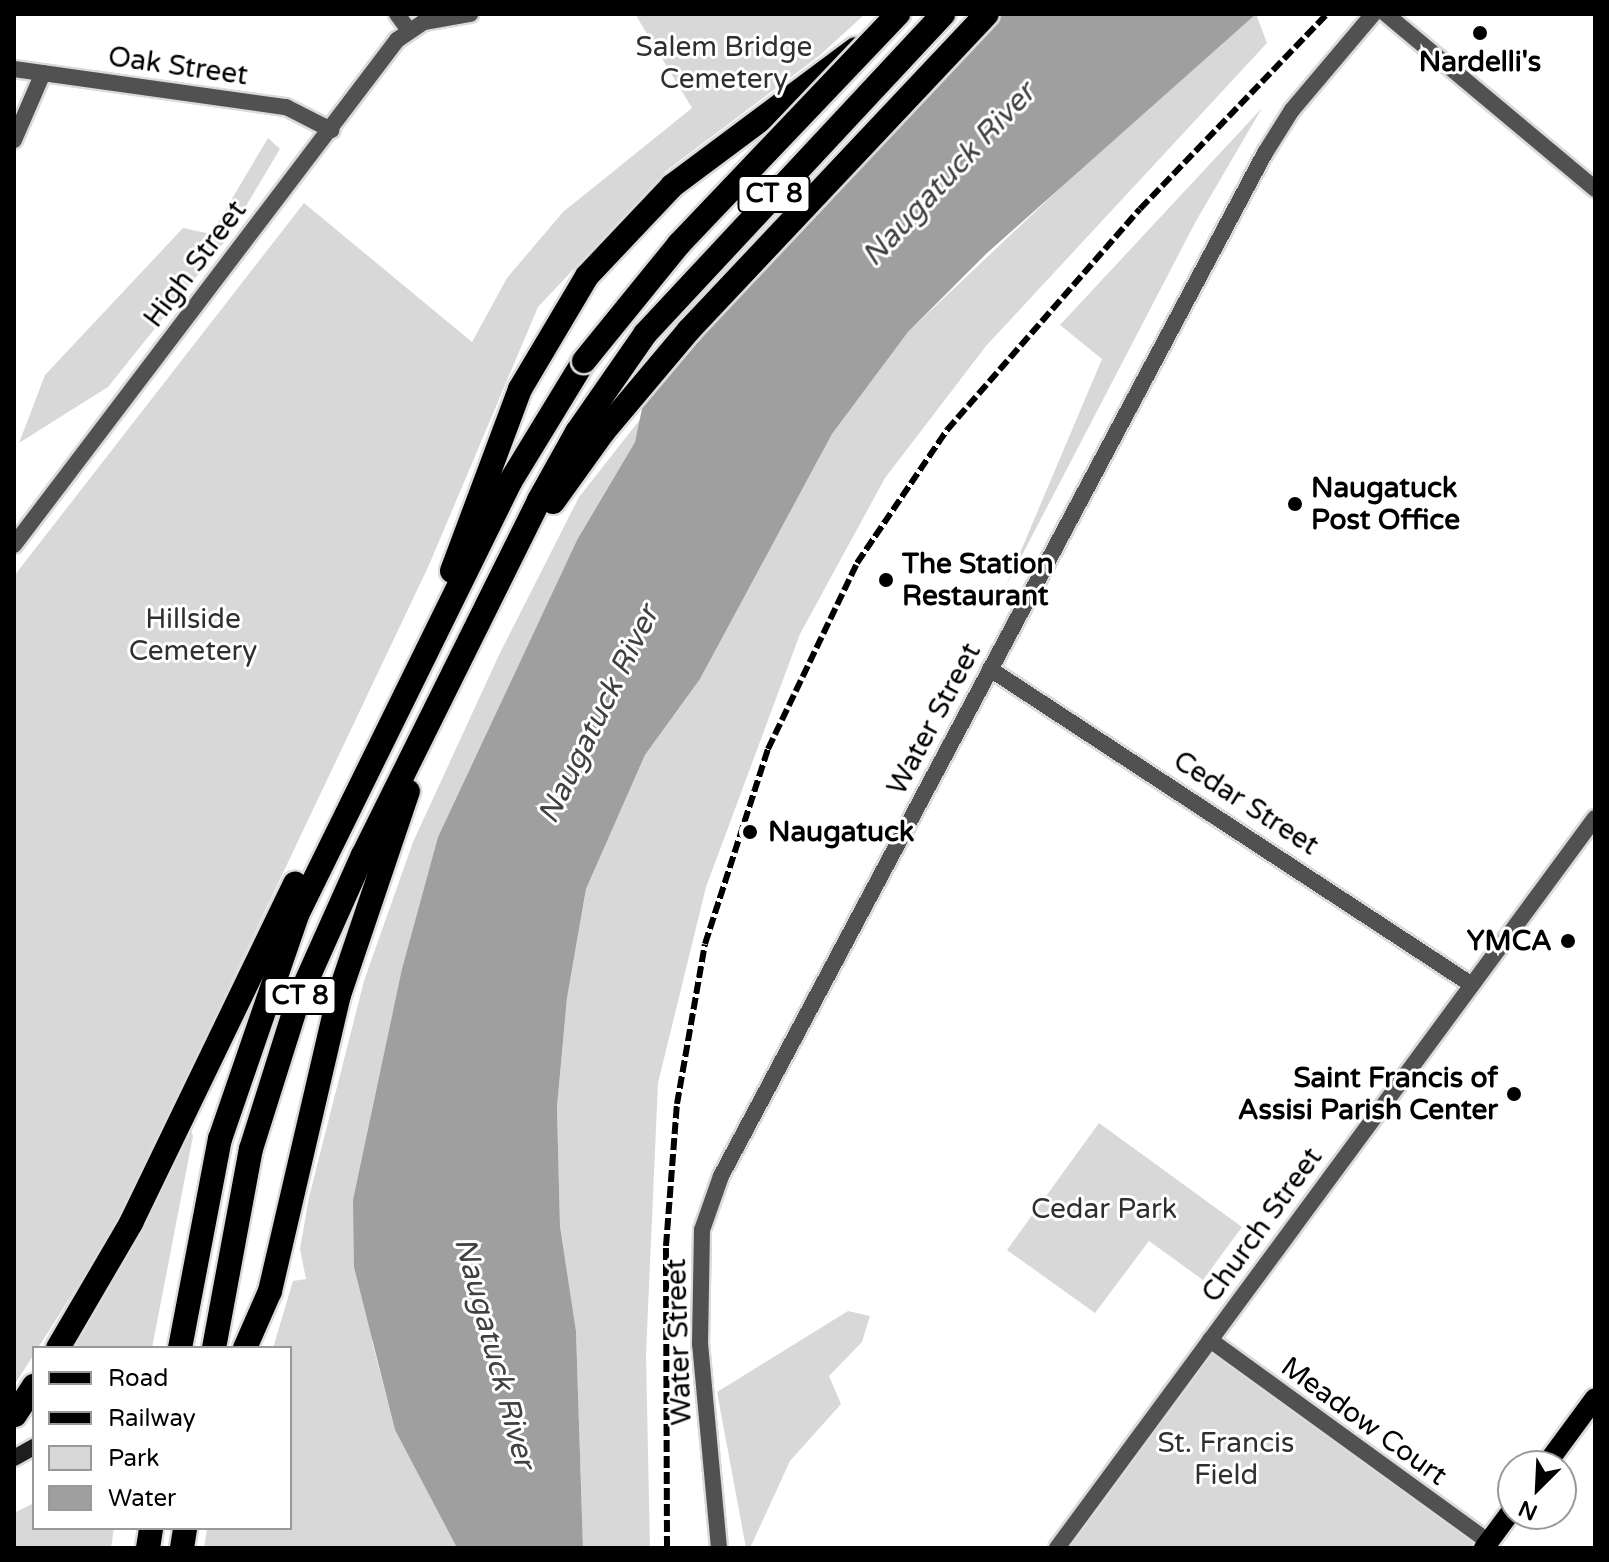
<!DOCTYPE html>
<style>
body{margin:0}
#map{position:relative;width:1609px;height:1562px;overflow:hidden;background:#fff;font-family:"Varela Round",sans-serif}
div>[style]{position:absolute}
.green>*{inset:0;background:#d8d8d8}
.water>*{inset:0;background:#9f9f9f}
.roads{filter:drop-shadow(2px 0 #dbdbdb) drop-shadow(-2px 0 #dbdbdb) drop-shadow(0 2px #dbdbdb) drop-shadow(0 -2px #dbdbdb)}
.minor>*{height:16px;margin:-8px;padding:0 8px;transform-origin:8px;border-radius:8px;background:#515151}
.tertiary>*{height:16px;margin:-8px;padding:0 8px;transform-origin:8px;border-radius:8px;background:#515151}
.secondary>*{height:16px;margin:-8px;padding:0 8px;transform-origin:8px;border-radius:8px;background:#1e1e1e}
.primary>*{height:20px;margin:-10px;padding:0 10px;transform-origin:10px;border-radius:10px;background:#000}
.motorway>*{height:24px;margin:-12px;padding:0 12px;transform-origin:12px;border-radius:12px;background:#000}
.rail>*{height:6px;margin-top:-3px;transform-origin:0;background:repeating-linear-gradient(90deg,#000 0 12px,transparent 0 16px)}
.bridges{filter:drop-shadow(2px 0 #dbdbdb) drop-shadow(-2px 0 #dbdbdb) drop-shadow(0 2px #dbdbdb) drop-shadow(0 -2px #dbdbdb)}
.motorway-bridge>*{height:24px;margin:-12px;padding:0 12px;transform-origin:12px;border-radius:12px;background:#000}
.dots>*{width:22px;height:22px;translate:-50% -50%;box-sizing:border-box;border:4px solid #fff;border-radius:50%}
span{translate:-50% -50%;white-space:nowrap;text-align:center;line-height:1.15;-webkit-text-stroke:6px #fff;paint-order:stroke}
.shield-label span{padding:2px 6px;background:#fff;border:2px solid;border-radius:6px;-webkit-text-stroke-width:0}
.shield-label{font-size:26px;color:#000;font-weight:700}
.park-label{font-size:28px;color:#2f2f2f}
.poi-label{font-size:28px;color:#000;font-weight:700}
.left{translate:0 -50%;text-align:left}
.right{translate:-100% -50%;text-align:right}
.street-label{font-size:28px;color:#000}
.water-label{font-size:30px;color:#404040;font-style:italic}
.frame{position:absolute;inset:0;border:16px solid #000;pointer-events:none}
.legend{position:absolute;left:32px;top:1346px;width:260px;height:184px;box-sizing:border-box;background:#fff;border:2px solid #999;margin:0;padding:10px 14px;list-style:none;font-size:24px;color:#000}
.legend li{display:flex;align-items:center;gap:16px;height:40px}
.legend b{width:40px;border:2px solid #999}
.north{position:absolute;left:1497px;top:1450px;width:80px;height:80px;box-sizing:border-box;background:#fff;border:2px solid #999;border-radius:50%;rotate:204deg;font-size:22px;font-weight:700;line-height:32px;text-align:center;color:#000}
.north::after{content:'';display:block;margin:auto;width:28px;height:36px;background:#000;clip-path:polygon(50% 0,100% 100%,50% 72%,0 100%)}
</style>
<div id="map">
<div class="green">
<i style="clip-path:polygon(635px 14px,865px 14px,819px 56px,666px 171px,538px 307px,429px 565px,115px 1227px,15px 1384px,14px 576px,304px 203px,472px 342px,507px 278px,563px 212px,692px 108px)"></i>
<i style="clip-path:polygon(1256px 14px,1267px 43px,986px 346px,885px 478px,800px 634px,706px 887px,658px 1083px,646px 1354px,650px 1548px,583px 1548px,576px 1331px,560px 1226px,557px 1107px,567px 998px,586px 889px,645px 755px,700px 679px,832px 434px,908px 332px,1096px 154px)"></i>
<i style="clip-path:polygon(1262px 108px,1196px 221px,1006px 586px,1102px 359px,1060px 325px)"></i>
<i style="clip-path:polygon(268px 138px,280px 149px,225px 241px,108px 387px,19px 443px,45px 375px,183px 228px,211px 234px)"></i>
<i style="clip-path:polygon(642px 417px,635px 442px,577px 540px,438px 837px,392px 1017px,372px 1341px,395px 1430px,457px 1548px,204px 1548px,207px 1528px,290px 1528px,290px 1348px,273px 1348px,293px 1281px,306px 1279px,300px 1249px,309px 1197px,364px 981px,413px 842px,500px 653px,579px 497px)"></i>
<i style="clip-path:polygon(188px 1123px,193px 1136px,152px 1348px,72px 1348px)"></i>
<i style="clip-path:polygon(1099px 1123px,1242px 1227px,1203px 1280px,1149px 1241px,1095px 1313px,1007px 1250px)"></i>
<i style="clip-path:polygon(848px 1311px,870px 1316px,862px 1342px,829px 1376px,841px 1404px,790px 1461px,750px 1548px,746px 1548px,717px 1392px)"></i>
<i style="clip-path:polygon(1209px 1337px,1484px 1548px,1054px 1548px)"></i>
<i style="clip-path:polygon(34px 1503px,34px 1528px,114px 1528px,111px 1548px,16px 1548px,14px 1513px)"></i>
</div>
<div class="water">
<i style="clip-path:polygon(980px 14px,1256px 14px,987px 253px,908px 332px,832px 434px,700px 679px,645px 755px,586px 889px,567px 998px,557px 1107px,560px 1226px,576px 1331px,583px 1548px,457px 1548px,395px 1430px,354px 1267px,353px 1200px,402px 969px,438px 837px,577px 540px,635px 442px,651px 366px,665px 336px,852px 138px)"></i>
</div>
<div class="roads">
<div class="minor">
<i style="left:397px;top:14px;width:19px;rotate:54deg"></i>
<i style="left:14px;top:69px;width:275px;rotate:8deg"></i>
<i style="left:286px;top:107px;width:51px;rotate:27.1deg"></i>
<i style="left:14px;top:140px;width:73px;rotate:-66.6deg"></i>
<i style="left:990px;top:669px;width:576px;rotate:33.25deg"></i>
<i style="left:1210px;top:1340px;width:344px;rotate:35.9deg"></i>
</div>
<div class="tertiary">
<i style="left:1386px;top:14px;width:273px;rotate:39.9deg"></i>
<i style="left:14px;top:545px;width:634px;rotate:-52.82deg"></i>
<i style="left:397px;top:40px;width:32px;rotate:-34deg"></i>
<i style="left:424px;top:22px;width:47px;rotate:-9.9deg"></i>
<i style="left:719px;top:1548px;width:205px;rotate:-95.3deg"></i>
<i style="left:700px;top:1344px;width:114px;rotate:-89deg"></i>
<i style="left:702px;top:1230px;width:57px;rotate:-70.6deg"></i>
<i style="left:721px;top:1176px;width:1159px;rotate:-62deg"></i>
<i style="left:1265px;top:153px;width:51px;rotate:-57.9deg"></i>
<i style="left:1292px;top:110px;width:126px;rotate:-49.8deg"></i>
<i style="left:1057px;top:1548px;width:907px;rotate:-53.61deg"></i>
</div>
<div class="secondary">
<i style="left:14px;top:1458px;width:23px;rotate:-29deg"></i>
</div>
<div class="primary">
<i style="left:1545px;top:1466px;width:84px;rotate:-53.7deg"></i>
<i style="left:1484px;top:1548px;width:49px;rotate:-53.4deg"></i>
</div>
<div class="motorway">
<i style="left:553px;top:502px;width:87px;rotate:-54.3deg"></i>
<i style="left:604px;top:431px;width:132px;rotate:-49.9deg"></i>
<i style="left:689px;top:330px;width:434px;rotate:-46.7deg"></i>
<i style="left:452px;top:571px;width:194px;rotate:-69.5deg"></i>
<i style="left:520px;top:389px;width:131px;rotate:-59.3deg"></i>
<i style="left:587px;top:276px;width:124px;rotate:-46.6deg"></i>
<i style="left:672px;top:186px;width:229px;rotate:-36.7deg"></i>
<i style="left:58px;top:1348px;width:145px;rotate:-59.7deg"></i>
<i style="left:131px;top:1223px;width:377px;rotate:-64.2deg"></i>
<i style="left:180px;top:1348px;width:213px;rotate:-79.2deg"></i>
<i style="left:220px;top:1139px;width:237px;rotate:-71deg"></i>
<i style="left:297px;top:915px;width:483px;rotate:-63.8deg"></i>
<i style="left:510px;top:482px;width:142px;rotate:-58.6deg"></i>
<i style="left:214px;top:1348px;width:202px;rotate:-79.5deg"></i>
<i style="left:251px;top:1149px;width:156px;rotate:-72.5deg"></i>
<i style="left:298px;top:1000px;width:159px;rotate:-65.9deg"></i>
<i style="left:363px;top:855px;width:396px;rotate:-63.6deg"></i>
<i style="left:539px;top:500px;width:78px;rotate:-60.8deg"></i>
<i style="left:577px;top:432px;width:119px;rotate:-55.2deg"></i>
<i style="left:645px;top:334px;width:437px;rotate:-47deg"></i>
<i style="left:245px;top:1348px;width:62px;rotate:-66.3deg"></i>
<i style="left:270px;top:1291px;width:304px;rotate:-76.9deg"></i>
<i style="left:339px;top:995px;width:215px;rotate:-71.3deg"></i>
<i style="left:15px;top:1415px;width:35px;rotate:-57deg"></i>
<i style="left:148px;top:1548px;width:20px;rotate:-81deg"></i>
<i style="left:182px;top:1548px;width:20px;rotate:-81deg"></i>
</div>
</div>
<div class="rail">
<i style="left:667px;top:1548px;width:302px;rotate:-90.2deg"></i>
<i style="left:666px;top:1246px;width:142px;rotate:-85.6deg"></i>
<i style="left:677px;top:1104px;width:162px;rotate:-80.1deg"></i>
<i style="left:705px;top:944px;width:205px;rotate:-72.1deg"></i>
<i style="left:768px;top:749px;width:206px;rotate:-64.4deg"></i>
<i style="left:857px;top:563px;width:161px;rotate:-55.9deg"></i>
<i style="left:947px;top:430px;width:293px;rotate:-48.9deg"></i>
<i style="left:1140px;top:209px;width:270px;rotate:-46.2deg"></i>
</div>
<div class="bridges">
<div class="motorway-bridge">
<i style="left:584px;top:361px;width:151px;rotate:-50.9deg"></i>
<i style="left:679px;top:244px;width:318px;rotate:-46.4deg"></i>
</div>
</div>
<div class="dots">
<i style="left:1480px;top:33px;background:#000"></i>
<i style="left:1295px;top:504px;background:#000"></i>
<i style="left:886px;top:580px;background:#000"></i>
<i style="left:750px;top:832px;background:#000"></i>
<i style="left:1568px;top:941px;background:#000"></i>
<i style="left:1514px;top:1094px;background:#000"></i>
</div>
<div class="shield-label">
<span style="left:774px;top:194px">CT 8</span>
<span style="left:300px;top:996px">CT 8</span>
</div>
<div class="park-label">
<span style="left:724px;top:63px">Salem Bridge<br>Cemetery</span>
<span style="left:193px;top:635px">Hillside<br>Cemetery</span>
<span style="left:1104px;top:1209px">Cedar Park</span>
<span style="left:1226px;top:1459px">St. Francis<br>Field</span>
</div>
<div class="poi-label">
<span style="left:1480px;top:62px">Nardelli's</span>
<span class="left" style="left:1311px;top:504px">Naugatuck<br>Post Office</span>
<span class="left" style="left:902px;top:580px">The Station<br>Restaurant</span>
<span class="left" style="left:768px;top:832px">Naugatuck</span>
<span class="right" style="left:1552px;top:941px">YMCA</span>
<span class="right" style="left:1498px;top:1094px">Saint Francis of<br>Assisi Parish Center</span>
</div>
<div class="street-label">
<span style="left:178px;top:66px;rotate:8deg">Oak Street</span>
<span style="left:195px;top:264px;rotate:-53deg">High Street</span>
<span style="left:934px;top:719px;rotate:-62deg">Water Street</span>
<span style="left:1246px;top:803px;rotate:33deg">Cedar Street</span>
<span style="left:1262px;top:1225px;rotate:-54deg">Church Street</span>
<span style="left:679px;top:1342px;rotate:-92deg">Water Street</span>
<span style="left:1364px;top:1421px;rotate:36deg">Meadow Court</span>
</div>
<div class="water-label">
<span style="left:949px;top:175px;rotate:-47deg">Naugatuck River</span>
<span style="left:599px;top:715px;rotate:-64deg">Naugatuck River</span>
<span style="left:494px;top:1353px;rotate:75deg">Naugatuck River</span>
</div>
<div class="frame"></div>
<ul class="legend">
<li><b style="height:10px;background:#000"></b>Road</li>
<li><b style="height:10px;background:#000"></b>Railway</li>
<li><b style="height:22px;background:#d8d8d8"></b>Park</li>
<li><b style="height:22px;background:#9f9f9f"></b>Water</li>
</ul>
<div class="north">N</div>
</div>
